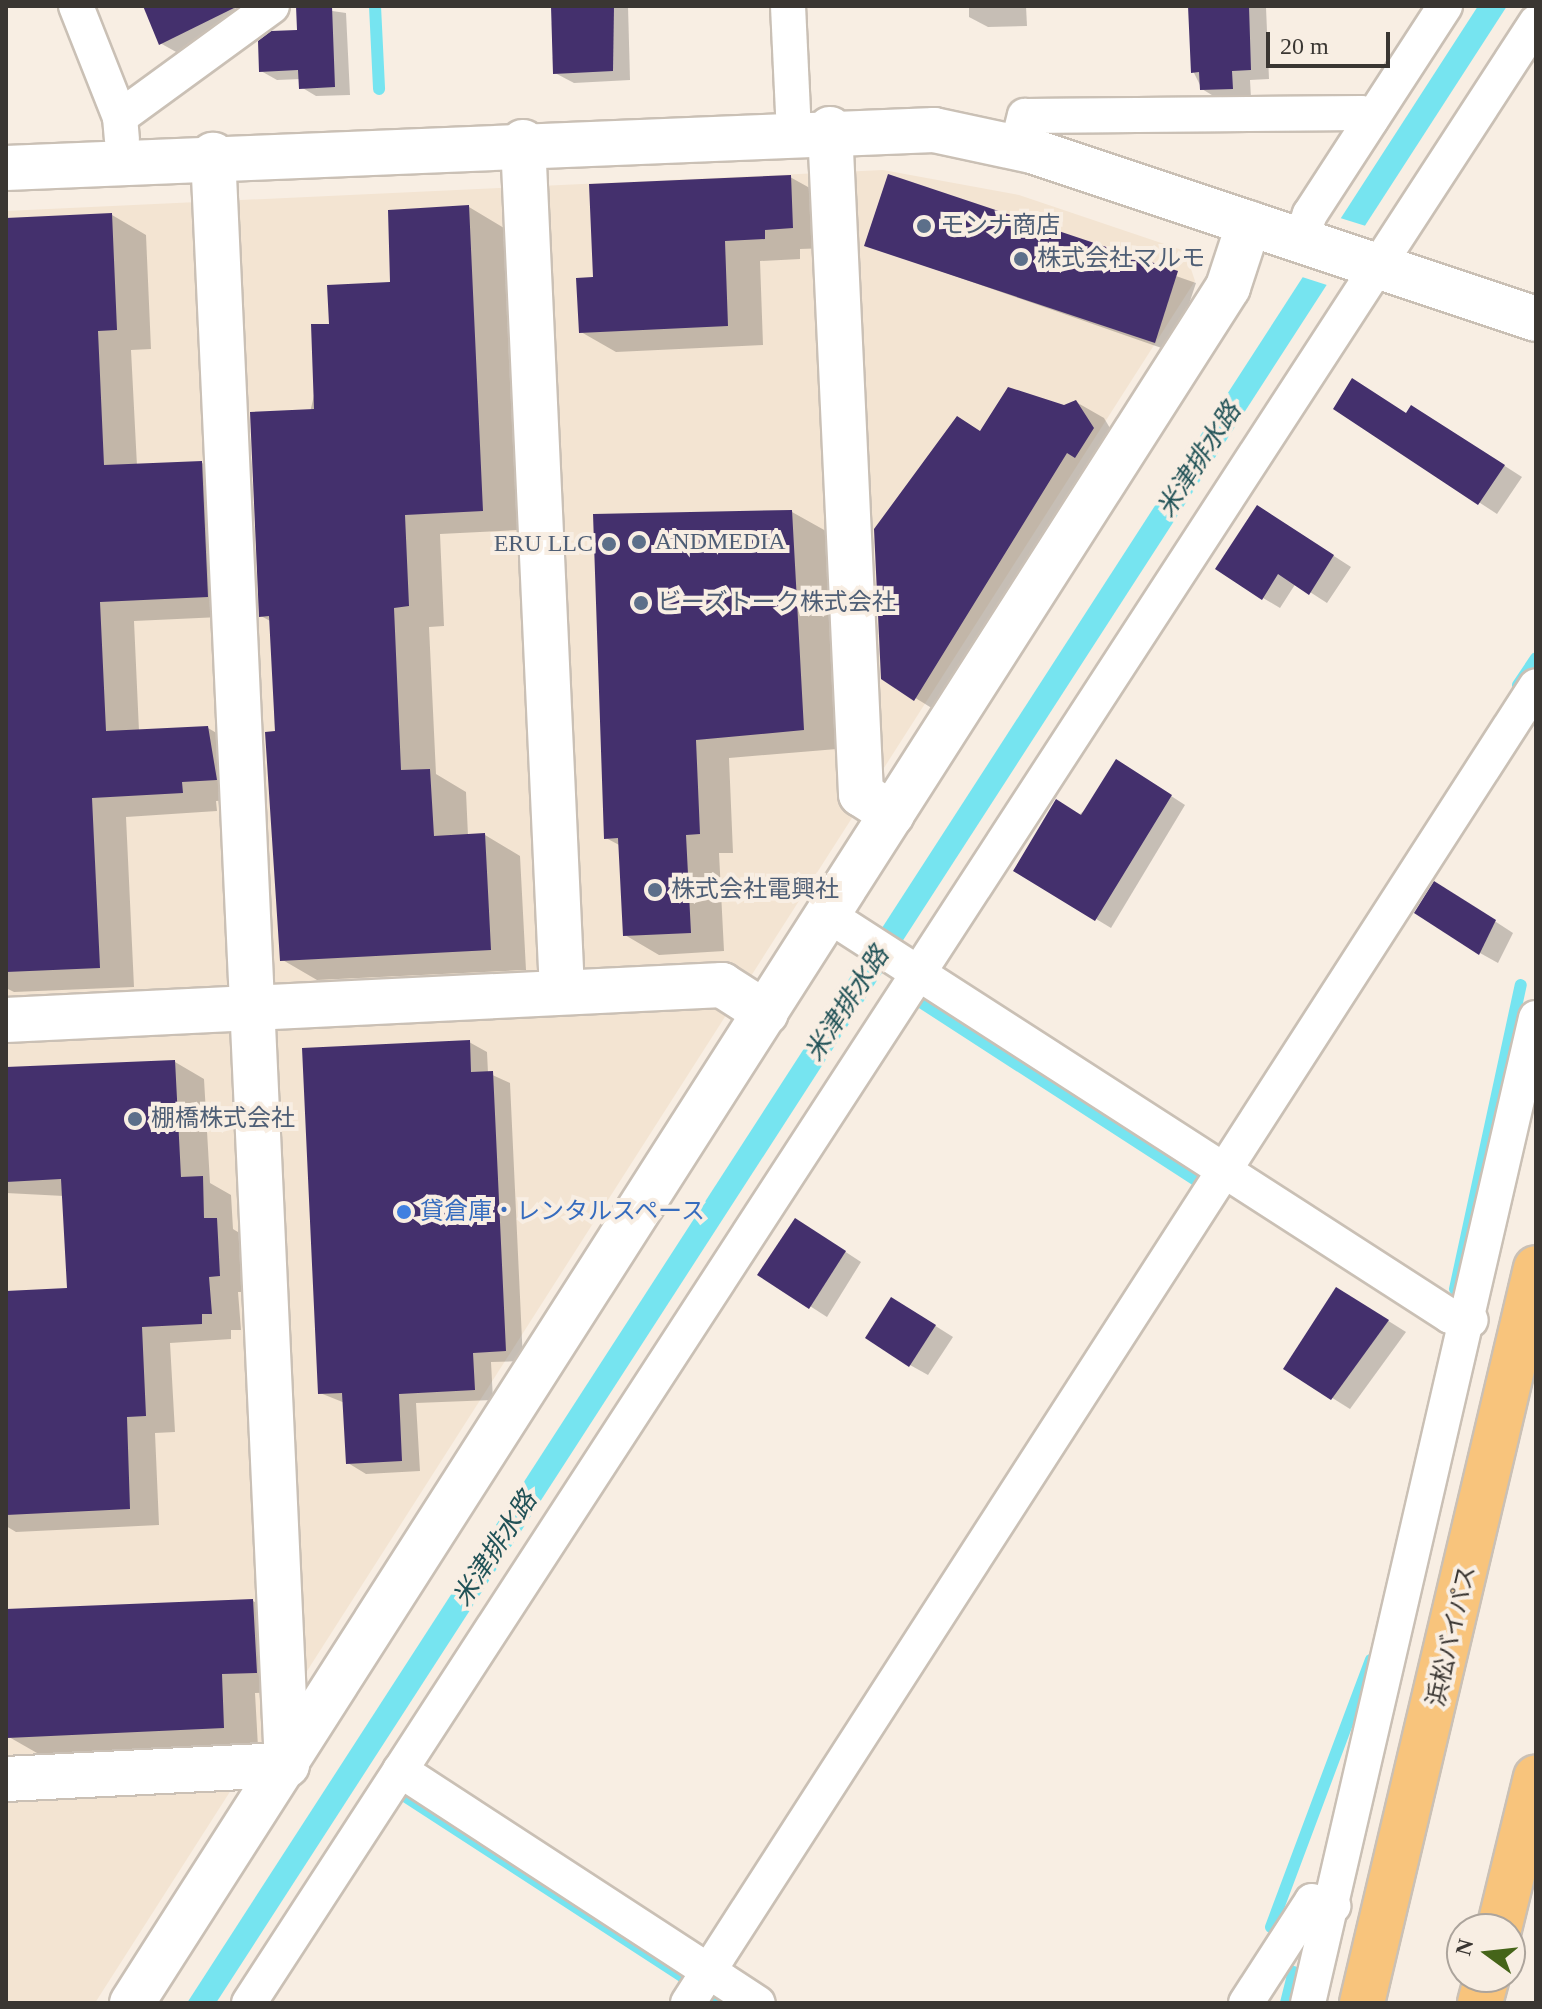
<!DOCTYPE html>
<meta charset="utf-8">
<style>
body{margin:0}
#map{position:relative;width:1542px;height:2009px;overflow:hidden;background:#f8eee3;font-family:"Times New Roman","Noto Sans JP",serif}
div>[style]{position:absolute}
.built>*{inset:0;background:#f3e4d2}
.water>*{inset:0;background:#76e4f0}
.pier>*{inset:0;background:#f8eee3}
.shadow>*{inset:0;background:#0003}
.stream>*{height:12px;margin:-6px;padding:0 6px;transform-origin:6px;border-radius:6px;background:#76e4f0}
.building>*{inset:0;background:#44306d}
.roads{filter:drop-shadow(2px 0 #cac0b5) drop-shadow(-2px 0 #cac0b5) drop-shadow(0 2px #cac0b5) drop-shadow(0 -2px #cac0b5)}
.minor>*{height:34px;margin:-17px;padding:0 17px;transform-origin:17px;border-radius:17px;background:#fff}
.tertiary>*{height:44px;margin:-22px;padding:0 22px;transform-origin:22px;border-radius:22px;background:#fff}
.trunk>*{height:44px;margin:-22px;padding:0 22px;transform-origin:22px;border-radius:22px;background:#f8c47c}
.dots>*{width:22px;height:22px;translate:-50% -50%;box-sizing:border-box;border:4px solid #f8eee3;border-radius:50%}
span{translate:-50% -50%;white-space:nowrap;text-align:center;line-height:1.15;-webkit-text-stroke:8px #f8eee3;paint-order:stroke}
.service-label{font-size:24px;color:#4e5e75}
.left{translate:0 -50%;text-align:left}
.right{translate:-100% -50%;text-align:right}
.shop-label{font-size:24px;color:#366cbe}
.street-label{font-size:24px;color:#3a3632}
.water-label{font-size:26px;color:#215257;font-style:italic}
.frame{position:absolute;inset:0;border:8px solid #3a3632;pointer-events:none}
.north{position:absolute;left:1446px;top:1913px;width:80px;height:80px;box-sizing:border-box;background:#f8eee3;border:2px solid #aca49c;border-radius:50%;rotate:285deg;font-size:22px;font-weight:700;line-height:32px;text-align:center;color:#3a3632}
.north::after{content:'';display:block;margin:auto;width:28px;height:36px;background:#456419;clip-path:polygon(50% 0,100% 100%,50% 72%,0 100%)}
.scale{position:absolute;left:1266px;top:32px;width:124px;height:36px;box-sizing:border-box;border:4px solid #3a3632;border-top:0;padding-left:10px;font-size:24px;line-height:28px;white-space:nowrap;color:#3a3632;-webkit-text-stroke:6px #f8eee3;paint-order:stroke}
</style>
<div id="map">
<div class="built">
<i style="clip-path:polygon(883px 170px,1019px 195px,1185px 251px,1195px 281px,95px 2003px,6px 2003px,6px 211px)"></i>
</div>
<div class="water">
<i style="clip-path:polygon(1478px 6px,1507px 6px,216px 2003px,187px 2003px)"></i>
</div>
<div class="pier">
<i style="clip-path:polygon(1337px 217px,1369px 227px,1330px 286px,1299px 276px)"></i>
</div>
<div class="shadow">
<i style="clip-path:polygon(146px 6px,234px 6px,242px 25px,178px 53px,160px 43px)"></i>
<i style="clip-path:polygon(298px 6px,346px 13px,350px 95px,316px 96px,301px 87px,301px 79px,277px 80px,261px 71px,299px 32px)"></i>
<i style="clip-path:polygon(552px 6px,628px 6px,630px 80px,574px 83px,555px 73px)"></i>
<i style="clip-path:polygon(969px 6px,1026px 6px,1027px 26px,988px 27px,969px 17px)"></i>
<i style="clip-path:polygon(1190px 6px,1266px 7px,1269px 79px,1250px 80px,1251px 98px,1220px 100px,1202px 89px,1193px 71px)"></i>
<i style="clip-path:polygon(889px 176px,1196px 283px,1173px 352px,866px 245px)"></i>
<i style="clip-path:polygon(790px 177px,826px 197px,828px 248px,800px 249px,800px 259px,760px 261px,763px 345px,616px 352px,581px 332px,596px 279px)"></i>
<i style="clip-path:polygon(469px 207px,504px 228px,518px 530px,440px 534px,444px 626px,429px 627px,436px 774px,466px 792px,468px 836px,485px 835px,520px 856px,526px 970px,317px 980px,281px 959px,272px 622px,261px 616px,331px 325px,392px 284px)"></i>
<i style="clip-path:polygon(112px 215px,146px 235px,151px 349px,131px 350px,137px 466px,202px 463px,236px 483px,242px 616px,134px 621px,139px 731px,208px 728px,242px 748px,250px 799px,216px 801px,217px 811px,126px 817px,134px 987px,14px 992px,6px 988px,6px 220px)"></i>
<i style="clip-path:polygon(1076px 402px,1104px 418px,1120px 445px,943px 715px,883px 678px,981px 432px)"></i>
<i style="clip-path:polygon(1335px 408px,1430px 418px,1522px 477px,1497px 514px)"></i>
<i style="clip-path:polygon(792px 512px,826px 531px,837px 749px,729px 758px,733px 853px,719px 853px,724px 951px,659px 955px,625px 935px,621px 846px,606px 838px)"></i>
<i style="clip-path:polygon(1275px 518px,1351px 567px,1327px 603px,1296px 583px,1280px 608px,1263px 598px)"></i>
<i style="clip-path:polygon(1131px 770px,1185px 805px,1111px 928px,1015px 870px)"></i>
<i style="clip-path:polygon(1453px 894px,1513px 933px,1498px 963px,1480px 953px)"></i>
<i style="clip-path:polygon(469px 1042px,487px 1052px,488px 1073px,510px 1083px,523px 1361px,491px 1362px,493px 1400px,416px 1403px,420px 1471px,366px 1474px,348px 1463px,345px 1403px,320px 1393px)"></i>
<i style="clip-path:polygon(175px 1062px,204px 1079px,210px 1183px,231px 1195px,233px 1229px,246px 1237px,249px 1292px,238px 1292px,241px 1330px,231px 1330px,231px 1339px,170px 1343px,175px 1432px,155px 1433px,159px 1525px,16px 1532px,6px 1526px,6px 1293px,69px 1290px,64px 1196px,6px 1193px,6px 1069px)"></i>
<i style="clip-path:polygon(812px 1230px,861px 1262px,827px 1317px,760px 1274px)"></i>
<i style="clip-path:polygon(1355px 1300px,1406px 1332px,1350px 1409px,1286px 1369px)"></i>
<i style="clip-path:polygon(910px 1310px,953px 1337px,928px 1375px,910px 1365px)"></i>
<i style="clip-path:polygon(253px 1601px,288px 1621px,291px 1692px,255px 1693px,258px 1747px,44px 1757px,9px 1737px,6px 1611px)"></i>
</div>
<div class="stream">
<i style="left:375px;top:6px;width:83px;rotate:87.2deg"></i>
<i style="left:1518px;top:685px;width:32px;rotate:-56deg"></i>
<i style="left:916px;top:999px;width:341px;rotate:32.9deg"></i>
<i style="left:1455px;top:1289px;width:311px;rotate:-77.8deg"></i>
<i style="left:400px;top:1793px;width:340px;rotate:33deg"></i>
<i style="left:1271px;top:1927px;width:285px;rotate:-69.5deg"></i>
<i style="left:712px;top:1995px;width:14px;rotate:34deg"></i>
<i style="left:1286px;top:2003px;width:32px;rotate:-76deg"></i>
</div>
<div class="building">
<i style="clip-path:polygon(143px 6px,238px 6px,159px 45px)"></i>
<i style="clip-path:polygon(296px 6px,332px 6px,335px 87px,299px 89px,298px 70px,259px 72px,258px 41px,271px 31px,297px 30px)"></i>
<i style="clip-path:polygon(551px 6px,614px 6px,613px 71px,553px 74px)"></i>
<i style="clip-path:polygon(1188px 6px,1249px 6px,1251px 70px,1232px 71px,1233px 89px,1200px 90px,1199px 72px,1191px 73px)"></i>
<i style="clip-path:polygon(888px 174px,1178px 271px,1155px 343px,864px 246px)"></i>
<i style="clip-path:polygon(791px 175px,793px 228px,765px 230px,765px 239px,725px 241px,728px 326px,579px 333px,576px 278px,593px 277px,589px 184px)"></i>
<i style="clip-path:polygon(469px 205px,483px 511px,405px 515px,409px 606px,394px 608px,401px 770px,430px 769px,434px 836px,485px 833px,491px 950px,280px 961px,265px 732px,275px 731px,269px 616px,259px 617px,250px 412px,314px 409px,311px 324px,329px 324px,327px 285px,390px 282px,388px 210px)"></i>
<i style="clip-path:polygon(112px 213px,117px 330px,98px 331px,104px 465px,202px 461px,208px 597px,100px 602px,106px 731px,208px 726px,217px 780px,182px 782px,183px 793px,92px 798px,100px 968px,6px 972px,6px 218px)"></i>
<i style="clip-path:polygon(1352px 378px,1406px 413px,1411px 405px,1505px 465px,1478px 505px,1333px 409px)"></i>
<i style="clip-path:polygon(1008px 387px,1064px 405px,1076px 400px,1094px 428px,1075px 458px,1067px 453px,914px 701px,881px 679px,874px 529px,957px 416px,980px 431px)"></i>
<i style="clip-path:polygon(1257px 505px,1334px 555px,1309px 595px,1278px 574px,1262px 600px,1215px 569px)"></i>
<i style="clip-path:polygon(792px 510px,804px 730px,696px 740px,700px 834px,686px 835px,691px 933px,623px 936px,618px 838px,604px 839px,593px 514px)"></i>
<i style="clip-path:polygon(1116px 759px,1172px 795px,1095px 921px,1013px 871px,1056px 799px,1081px 815px)"></i>
<i style="clip-path:polygon(1434px 881px,1496px 920px,1479px 955px,1414px 913px)"></i>
<i style="clip-path:polygon(470px 1040px,471px 1072px,493px 1071px,506px 1351px,473px 1353px,475px 1390px,399px 1394px,402px 1461px,346px 1464px,342px 1393px,318px 1394px,302px 1048px)"></i>
<i style="clip-path:polygon(175px 1060px,181px 1177px,203px 1176px,204px 1218px,217px 1218px,220px 1276px,209px 1277px,212px 1314px,202px 1314px,202px 1324px,142px 1327px,146px 1416px,127px 1417px,130px 1509px,6px 1515px,6px 1291px,67px 1288px,61px 1179px,6px 1182px,6px 1067px)"></i>
<i style="clip-path:polygon(795px 1218px,846px 1251px,809px 1309px,757px 1275px)"></i>
<i style="clip-path:polygon(1336px 1287px,1389px 1320px,1331px 1400px,1283px 1369px)"></i>
<i style="clip-path:polygon(891px 1297px,936px 1325px,909px 1367px,865px 1338px)"></i>
<i style="clip-path:polygon(253px 1599px,257px 1673px,222px 1674px,224px 1728px,7px 1738px,6px 1609px)"></i>
</div>
<div class="roads">
<div class="minor">
<i style="left:76px;top:6px;width:119px;rotate:68.4deg"></i>
<i style="left:120px;top:117px;width:22px;rotate:85deg"></i>
<i style="left:788px;top:6px;width:125px;rotate:87.3deg"></i>
<i style="left:120px;top:117px;width:188px;rotate:-36.1deg"></i>
<i style="left:1017px;top:147px;width:32px;rotate:-76deg"></i>
<i style="left:1025px;top:116px;width:336px;rotate:-0.5deg"></i>
<i style="left:1361px;top:113px;width:12px;rotate:35deg"></i>
<i style="left:1301px;top:241px;width:28px;rotate:-72deg"></i>
<i style="left:1310px;top:214px;width:248px;rotate:-57deg"></i>
<i style="left:828px;top:915px;width:740px;rotate:32.81deg"></i>
<i style="left:1450px;top:1316px;width:21px;rotate:11deg"></i>
<i style="left:400px;top:1770px;width:427px;rotate:33.1deg"></i>
<i style="left:249px;top:2003px;width:2362px;rotate:-56.98deg"></i>
<i style="left:688px;top:2003px;width:1566px;rotate:-57.22deg"></i>
<i style="left:1246px;top:2003px;width:121px;rotate:-57.1deg"></i>
<i style="left:1312px;top:1901px;width:22px;rotate:13deg"></i>
<i style="left:1308px;top:2003px;width:1011px;rotate:-76.97deg"></i>
</div>
<div class="tertiary">
<i style="left:830px;top:129px;width:666px;rotate:87.33deg"></i>
<i style="left:861px;top:794px;width:37px;rotate:33deg"></i>
<i style="left:523px;top:142px;width:851px;rotate:87.37deg"></i>
<i style="left:6px;top:168px;width:929px;rotate:-2.34deg"></i>
<i style="left:934px;top:130px;width:100px;rotate:12.1deg"></i>
<i style="left:1032px;top:151px;width:531px;rotate:18.43deg"></i>
<i style="left:6px;top:1020px;width:717px;rotate:-2.8deg"></i>
<i style="left:722px;top:985px;width:52px;rotate:32.5deg"></i>
<i style="left:6px;top:1779px;width:281px;rotate:-2.9deg"></i>
<i style="left:287px;top:1765px;width:1612px;rotate:-92.63deg"></i>
<i style="left:132px;top:2003px;width:2036px;rotate:-57.43deg"></i>
<i style="left:1228px;top:287px;width:67px;rotate:-71.8deg"></i>
</div>
<div class="trunk">
<i style="left:1499px;top:1929px;width:156px;rotate:-76.3deg"></i>
<i style="left:1362px;top:2003px;width:755px;rotate:-76.68deg"></i>
<i style="left:1480px;top:2003px;width:27px;rotate:-75deg"></i>
</div>
</div>
<div class="dots">
<i style="left:924px;top:226px;background:#5c6f8a"></i>
<i style="left:1021px;top:259px;background:#5c6f8a"></i>
<i style="left:639px;top:542px;background:#5c6f8a"></i>
<i style="left:609px;top:544px;background:#5c6f8a"></i>
<i style="left:641px;top:603px;background:#5c6f8a"></i>
<i style="left:655px;top:890px;background:#5c6f8a"></i>
<i style="left:135px;top:1119px;background:#5c6f8a"></i>
<i style="left:404px;top:1212px;background:#3f7fe0"></i>
</div>
<div class="service-label">
<span class="left" style="left:940px;top:226px">モンナ商店</span>
<span class="left" style="left:1037px;top:259px">株式会社マルモ</span>
<span class="left" style="left:655px;top:542px">ANDMEDIA</span>
<span class="right" style="left:593px;top:544px">ERU LLC</span>
<span class="left" style="left:657px;top:603px">ビーズトーク株式会社</span>
<span class="left" style="left:671px;top:890px">株式会社電興社</span>
<span class="left" style="left:151px;top:1119px">棚橋株式会社</span>
</div>
<div class="shop-label">
<span class="left" style="left:420px;top:1212px">貸倉庫・レンタルスペース</span>
</div>
<div class="street-label">
<span style="left:1452px;top:1636px;rotate:-77deg">浜松バイパス</span>
</div>
<div class="water-label">
<span style="left:1199px;top:460px;rotate:-57deg">米津排水路</span>
<span style="left:847px;top:1004px;rotate:-57deg">米津排水路</span>
<span style="left:495px;top:1549px;rotate:-57deg">米津排水路</span>
</div>
<div class="frame"></div>
<div class="north">N</div>
<div class="scale">20 m</div>
</div>
